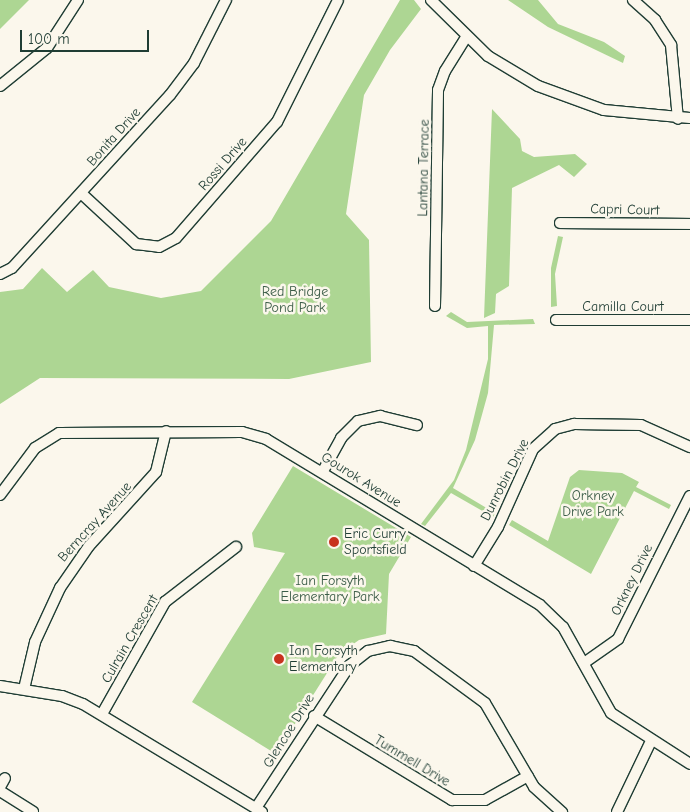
<!DOCTYPE html>
<style>
body{margin:0}
#map{position:relative;width:690px;height:812px;overflow:hidden;background:#fbf7ec;font-family:"Comic Neue",sans-serif}
div>[style]{position:absolute}
.green>*{inset:0;background:#add693}
.roads{filter:drop-shadow(1px 0 #1f3d34) drop-shadow(-1px 0 #1f3d34) drop-shadow(0 1px #1f3d34) drop-shadow(0 -1px #1f3d34)}
.minor>*{height:10px;margin:-5px;padding:0 5px;transform-origin:5px;border-radius:5px;background:#fbf7ec}
.dots>*{width:14px;height:14px;translate:-50% -50%;box-sizing:border-box;border:2px solid #fbf7ec;border-radius:50%}
span{translate:-50% -50%;white-space:nowrap;text-align:center;line-height:1.15;-webkit-text-stroke:5px #fbf7ec;paint-order:stroke}
.street-label{font-size:14px;color:#1f3d34}
.park-label{font-size:14px;color:#3b5c47}
.poi-label{font-size:14px;color:#1f3d34}
.left{translate:0 -50%;text-align:left}
.scale{position:absolute;left:20px;top:30px;width:129px;height:22px;box-sizing:border-box;border:2px solid #1f3d34;border-top:0;padding-left:6px;font-size:15px;line-height:18px;white-space:nowrap;color:#1f3d34;-webkit-text-stroke:4px #fbf7ec;paint-order:stroke}
</style>
<div id="map">
<div class="green">
<i style="clip-path:polygon(0 0,29px 0,0 29px)"></i>
<i style="clip-path:polygon(400px 0,414px 0,421px 9px,390px 50px,364px 95px,346px 214px,369px 240px,371px 362px,289px 379px,40px 378px,0 404px,0 292px,23px 289px,42px 268px,67px 292px,93px 270px,109px 287px,161px 298px,201px 291px,271px 221px)"></i>
<i style="clip-path:polygon(508px 0,538px 0,558px 24px,604px 42px,625px 56px,623px 63px,548px 27px)"></i>
<i style="clip-path:polygon(492px 109px,520px 139px,522px 151px,534px 157px,575px 154px,587px 164px,574px 177px,559px 165px,512px 188px,509px 286px,496px 294px,495px 313px,484px 318px)"></i>
<i style="clip-path:polygon(558px 236px,563px 237px,555px 274px,557px 306px,551px 307px,551px 268px)"></i>
<i style="clip-path:polygon(451px 312px,467px 322px,533px 319px,535px 324px,494px 325px,488px 393px,475px 440px,453px 488px,495px 513px,493px 517px,451px 493px,425px 526px,421px 524px,454px 480px,466px 450px,488px 359px,488px 326px,467px 328px,446px 316px)"></i>
<i style="clip-path:polygon(293px 466px,411px 537px,389px 574px,386px 634px,359px 640px,339px 654px,276px 754px,192px 702px,285px 553px,254px 547px,252px 533px)"></i>
<i style="clip-path:polygon(579px 470px,622px 473px,639px 482px,636px 487px,671px 505px,669px 509px,634px 491px,591px 574px,509px 525px,512px 520px,548px 541px,570px 477px)"></i>
</div>
<div class="roads">
<div class="minor">
<i style="left:431px;top:0;width:80px;rotate:44.5deg"></i>
<i style="left:488px;top:56px;width:58px;rotate:31deg"></i>
<i style="left:538px;top:86px;width:70px;rotate:20deg"></i>
<i style="left:604px;top:110px;width:86px;rotate:5.3deg"></i>
<i style="left:633px;top:0;width:30px;rotate:42deg"></i>
<i style="left:655px;top:20px;width:30px;rotate:57deg"></i>
<i style="left:671px;top:45px;width:74px;rotate:84.6deg"></i>
<i style="left:0;top:86px;width:60px;rotate:-39deg"></i>
<i style="left:47px;top:48px;width:57px;rotate:-57.1deg"></i>
<i style="left:82px;top:194px;width:74px;rotate:42.8deg"></i>
<i style="left:136px;top:244px;width:23px;rotate:7deg"></i>
<i style="left:159px;top:247px;width:19px;rotate:-28deg"></i>
<i style="left:176px;top:238px;width:154px;rotate:-49deg"></i>
<i style="left:277px;top:122px;width:136px;rotate:-63.4deg"></i>
<i style="left:560px;top:223px;width:130px;rotate:0.4deg"></i>
<i style="left:0;top:274px;width:13px;rotate:-27deg"></i>
<i style="left:12px;top:268px;width:234px;rotate:-47.6deg"></i>
<i style="left:170px;top:95px;width:40px;rotate:-53deg"></i>
<i style="left:194px;top:63px;width:71px;rotate:-63.1deg"></i>
<i style="left:435px;top:306px;width:216px;rotate:-89.2deg"></i>
<i style="left:438px;top:90px;width:20px;rotate:-70deg"></i>
<i style="left:445px;top:71px;width:39px;rotate:-58deg"></i>
<i style="left:556px;top:320px;width:134px"></i>
<i style="left:323px;top:471px;width:38px;rotate:-61deg"></i>
<i style="left:341px;top:438px;width:24px;rotate:-45deg"></i>
<i style="left:358px;top:421px;width:23px;rotate:-13deg"></i>
<i style="left:380px;top:416px;width:38px;rotate:14deg"></i>
<i style="left:0;top:495px;width:59px;rotate:-53.3deg"></i>
<i style="left:35px;top:448px;width:28px;rotate:-32deg"></i>
<i style="left:59px;top:433px;width:183px;rotate:-0.3deg"></i>
<i style="left:242px;top:432px;width:25px;rotate:16deg"></i>
<i style="left:266px;top:439px;width:320px;rotate:31.2deg"></i>
<i style="left:540px;top:605px;width:32px;rotate:44deg"></i>
<i style="left:563px;top:627px;width:98px;rotate:60.8deg"></i>
<i style="left:611px;top:713px;width:94px;rotate:32.8deg"></i>
<i style="left:474px;top:566px;width:46px;rotate:-58.4deg"></i>
<i style="left:498px;top:527px;width:85px;rotate:-65.8deg"></i>
<i style="left:533px;top:449px;width:30px;rotate:-42deg"></i>
<i style="left:555px;top:429px;width:20px;rotate:-15deg"></i>
<i style="left:574px;top:424px;width:67px;rotate:0.9deg"></i>
<i style="left:641px;top:425px;width:54px;rotate:24.2deg"></i>
<i style="left:584px;top:663px;width:42px;rotate:-35.2deg"></i>
<i style="left:618px;top:639px;width:160px;rotate:-63.3deg"></i>
<i style="left:0;top:686px;width:63px;rotate:9.2deg"></i>
<i style="left:62px;top:696px;width:22px;rotate:21deg"></i>
<i style="left:83px;top:704px;width:209px;rotate:31.1deg"></i>
<i style="left:24px;top:689px;width:48px;rotate:-76.8deg"></i>
<i style="left:35px;top:642px;width:60px;rotate:-65.2deg"></i>
<i style="left:60px;top:588px;width:51px;rotate:-55.4deg"></i>
<i style="left:89px;top:546px;width:100px;rotate:-47.8deg"></i>
<i style="left:156px;top:472px;width:42px;rotate:-76.3deg"></i>
<i style="left:102px;top:714px;width:129px;rotate:-60.6deg"></i>
<i style="left:165px;top:602px;width:90px;rotate:-37.8deg"></i>
<i style="left:314px;top:716px;width:162px;rotate:31.3deg"></i>
<i style="left:452px;top:800px;width:33px"></i>
<i style="left:485px;top:800px;width:49px;rotate:-29.2deg"></i>
<i style="left:0;top:787px;width:10px;rotate:-61deg"></i>
<i style="left:0;top:791px;width:39px;rotate:32deg"></i>
<i style="left:256px;top:808px;width:171px;rotate:-56.7deg"></i>
<i style="left:350px;top:665px;width:23px;rotate:-38deg"></i>
<i style="left:368px;top:651px;width:23px;rotate:-13deg"></i>
<i style="left:390px;top:646px;width:25px;rotate:12deg"></i>
<i style="left:414px;top:651px;width:88px;rotate:36.2deg"></i>
<i style="left:485px;top:703px;width:97px;rotate:59.7deg"></i>
<i style="left:534px;top:787px;width:38px;rotate:42deg"></i>
<i style="left:617px;top:812px;width:79px;rotate:-64.4deg"></i>
</div>
</div>
<div class="dots">
<i style="left:334px;top:542px;background:#c8321e"></i>
<i style="left:279px;top:659px;background:#c8321e"></i>
</div>
<div class="street-label">
<span style="left:114px;top:137px;rotate:-48deg">Bonita Drive</span>
<span style="left:223px;top:164px;rotate:-49deg">Rossi Drive</span>
<span style="left:424px;top:168px;rotate:-89deg">Lantana Terrace</span>
<span style="left:625px;top:210px;rotate:1deg">Capri Court</span>
<span style="left:623px;top:307px">Camilla Court</span>
<span style="left:361px;top:480px;rotate:32deg">Gourok Avenue</span>
<span style="left:505px;top:480px;rotate:-63deg">Dunrobin Drive</span>
<span style="left:95px;top:522px;rotate:-48deg">Berncray Avenue</span>
<span style="left:632px;top:580px;rotate:-64deg">Orkney Drive</span>
<span style="left:130px;top:639px;rotate:-60deg">Culrain Crescent</span>
<span style="left:289px;top:731px;rotate:-58deg">Glencoe Drive</span>
<span style="left:412px;top:761px;rotate:31deg">Tummell Drive</span>
</div>
<div class="park-label">
<span style="left:295px;top:300px">Red Bridge<br>Pond Park</span>
<span style="left:593px;top:504px">Orkney<br>Drive Park</span>
<span style="left:330px;top:589px">Ian Forsyth<br>Elementary Park</span>
</div>
<div class="poi-label">
<span class="left" style="left:344px;top:542px">Eric Curry<br>Sportsfield</span>
<span class="left" style="left:289px;top:659px">Ian Forsyth<br>Elementary</span>
</div>
<div class="scale">100 m</div>
</div>
